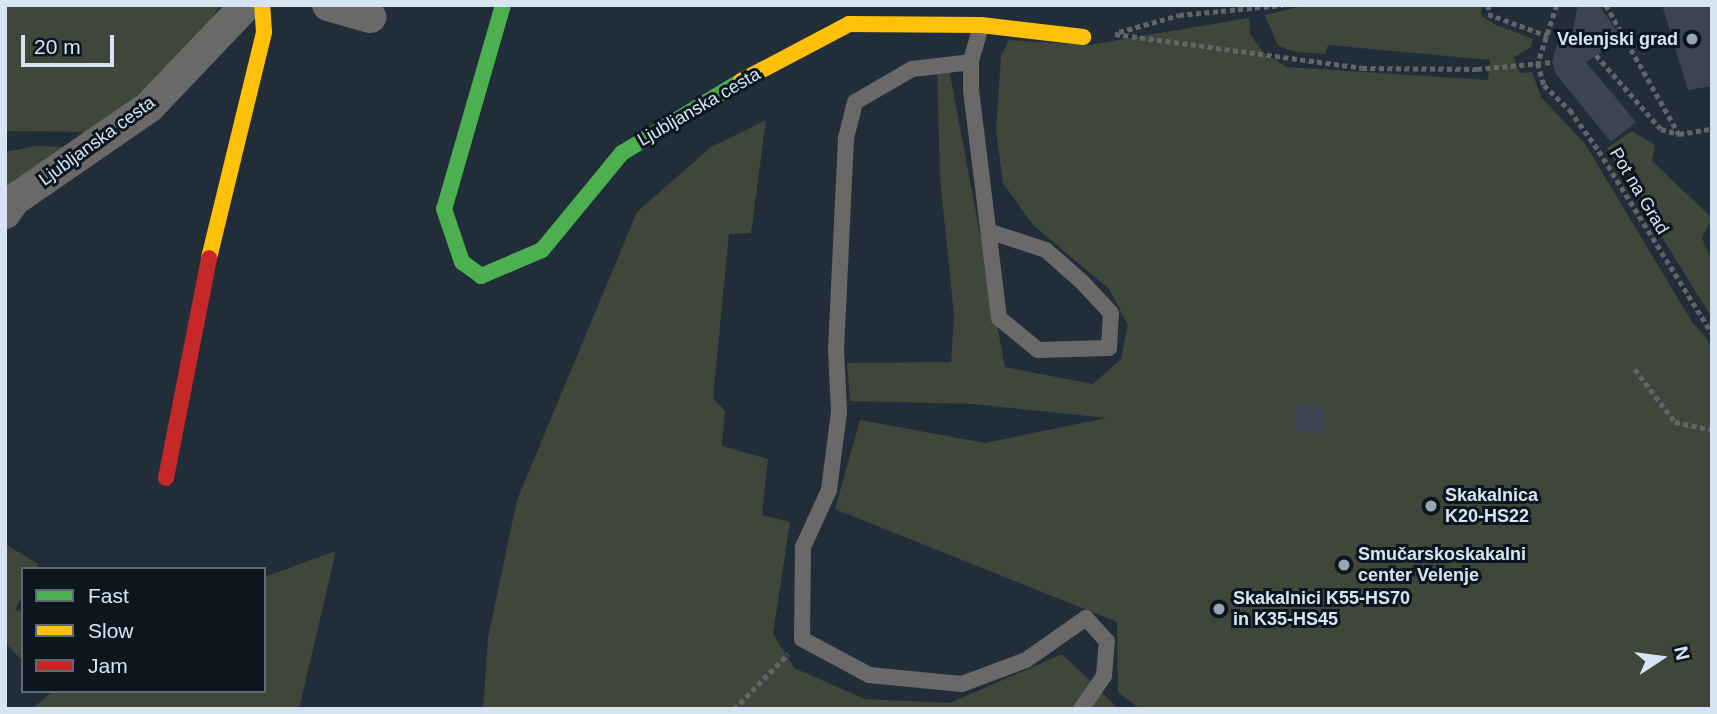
<!DOCTYPE html>
<meta charset="utf-8">
<style>
body{margin:0}
#map{position:relative;width:1717px;height:714px;overflow:hidden;background:#212e39;font-family:Helvetica,sans-serif}
div>[style]{position:absolute}
.green>*{inset:0;background:#3e473a}
.building>*{inset:0;background:#3a454f}
.path>*{height:4.5px;margin-top:-2.25px;transform-origin:0;background:repeating-linear-gradient(90deg,#626568 0 5px,transparent 0 8.5px)}
.lane>*{height:16px;margin:-8px;padding:0 8px;transform-origin:8px;border-radius:8px;background:#6b6968}
.street>*{height:32px;margin:-16px;padding:0 16px;transform-origin:16px;border-radius:16px;background:#6b6968}
.fast>*{height:16px;margin:-8px;padding:0 8px;transform-origin:8px;border-radius:8px;background:#4caf50}
.slow>*{height:16px;margin:-8px;padding:0 8px;transform-origin:8px;border-radius:8px;background:#ffc107}
.jam>*{height:16px;margin:-8px;padding:0 8px;transform-origin:8px;border-radius:8px;background:#c62828}
.dots>*{width:19px;height:19px;translate:-50% -50%;box-sizing:border-box;border:4px solid #0c161f;border-radius:50%}
span{translate:-50% -50%;white-space:nowrap;text-align:center;line-height:1.15;-webkit-text-stroke:6px #0c161f;paint-order:stroke}
.poi-label{font-size:18px;color:#d7e5f2;font-weight:700}
.right{translate:-100% -50%;text-align:right}
.left{translate:0 -50%;text-align:left}
.street-label{font-size:18px;color:#d7e5f2}
.frame{position:absolute;inset:0;border:7px solid #d7e5f2;pointer-events:none}
.legend{position:absolute;left:21px;top:567px;width:245px;height:126px;box-sizing:border-box;background:#0c161f;border:2px solid #5d6973;margin:0;padding:9px 12px;list-style:none;font-size:21px;color:#d7e5f2}
.legend li{display:flex;align-items:center;gap:14px;height:35px}
.legend b{width:35px;border:2px solid #5d6973}
.north{position:absolute;left:1626px;top:623px;width:70px;height:70px;-webkit-text-stroke:5px #0c161f;paint-order:stroke;rotate:77deg;font-size:19px;font-weight:700;line-height:28px;text-align:center;color:#d7e5f2}
.north::after{content:'';display:block;margin:auto;width:24px;height:32px;background:#d7e5f2;clip-path:polygon(50% 0,100% 100%,50% 72%,0 100%)}
.scale{position:absolute;left:21px;top:35px;width:93px;height:32px;box-sizing:border-box;border:4px solid #d7e5f2;border-top:0;padding-left:9px;font-size:21px;line-height:24px;white-space:nowrap;color:#d7e5f2;-webkit-text-stroke:5px #0c161f;paint-order:stroke}
</style>
<div id="map">
<div class="green">
<i style="clip-path:polygon(5px 5px,220px 5px,193px 48px,160px 79px,87px 132px,5px 131px)"></i>
<i style="clip-path:polygon(1307px 5px,1482px 5px,1481px 15px,1496px 25px,1533px 39px,1530px 48px,1514px 57px,1520px 73px,1532px 72px,1541px 97px,1585px 144px,1692px 322px,1707px 339px,1712px 351px,1712px 709px,1140px 709px,1118px 692px,1117px 622px,835px 509px,860px 420px,985px 443px,1106px 418px,974px 404px,850px 401px,847px 363px,951px 362px,954px 315px,940px 178px,937px 68px,949px 69px,1005px 367px,1093px 384px,1121px 359px,1128px 325px,1109px 289px,1033px 225px,1003px 183px,996px 131px,1001px 57px,1009px 40px,1089px 45px,1249px 18px,1250px 34px,1263px 52px,1286px 67px,1488px 80px,1490px 60px,1328px 45px,1325px 54px,1296px 52px,1278px 46px,1265px 15px)"></i>
<i style="clip-path:polygon(766px 120px,751px 233px,729px 234px,713px 398px,725px 411px,722px 446px,768px 459px,762px 515px,790px 522px,773px 634px,794px 668px,865px 699px,950px 703px,1062px 654px,1119px 709px,483px 709px,488px 638px,517px 500px,637px 212px,711px 147px)"></i>
<i style="clip-path:polygon(1632px 131px,1655px 145px,1652px 161px,1712px 218px,1702px 238px,1712px 262px,1712px 318px,1607px 148px)"></i>
<i style="clip-path:polygon(36px 146px,66px 147px,5px 197px,5px 152px)"></i>
<i style="clip-path:polygon(5px 544px,38px 564px,36px 569px,23px 569px,23px 595px,15px 610px,23px 611px,23px 661px,5px 643px)"></i>
<i style="clip-path:polygon(336px 551px,299px 709px,32px 709px,53px 691px,264px 691px,264px 577px)"></i>
</div>
<div class="building">
<i style="clip-path:polygon(1578px 5px,1599px 5px,1622px 39px,1586px 62px,1636px 122px,1611px 142px,1556px 74px,1552px 62px,1557px 44px,1572px 34px)"></i>
<i style="clip-path:polygon(1662px 5px,1712px 5px,1712px 86px,1688px 90px)"></i>
<i style="clip-path:polygon(1296px 404px,1326px 407px,1323px 434px,1296px 432px)"></i>
</div>
<div class="path">
<i style="left:1489px;top:5px;width:9px;rotate:96deg"></i>
<i style="left:1488px;top:14px;width:64px;rotate:20.1deg"></i>
<i style="left:1557px;top:5px;width:61px;rotate:108.1deg"></i>
<i style="left:1538px;top:63px;width:23px;rotate:75deg"></i>
<i style="left:1544px;top:85px;width:36px;rotate:44deg"></i>
<i style="left:1570px;top:110px;width:50px;rotate:54.7deg"></i>
<i style="left:1599px;top:151px;width:214px;rotate:58.2deg"></i>
<i style="left:1606px;top:5px;width:148px;rotate:60.5deg"></i>
<i style="left:1119px;top:32px;width:62px;rotate:-15.8deg"></i>
<i style="left:1179px;top:15px;width:104px;rotate:-5.5deg"></i>
<i style="left:1115px;top:34px;width:249px;rotate:7.8deg"></i>
<i style="left:1362px;top:68px;width:115px;rotate:0.5deg"></i>
<i style="left:1477px;top:69px;width:75px;rotate:-5.3deg"></i>
<i style="left:1596px;top:55px;width:98px;rotate:48.7deg"></i>
<i style="left:1661px;top:129px;width:19px;rotate:16deg"></i>
<i style="left:1679px;top:134px;width:33px;rotate:-9deg"></i>
<i style="left:1635px;top:369px;width:66px;rotate:53deg"></i>
<i style="left:1675px;top:422px;width:38px;rotate:12deg"></i>
<i style="left:734px;top:709px;width:77px;rotate:-45.5deg"></i>
</div>
<div class="lane">
<i style="left:981px;top:26px;width:37px;rotate:106deg"></i>
<i style="left:971px;top:62px;width:28px;rotate:90deg"></i>
<i style="left:971px;top:90px;width:230px;rotate:83deg"></i>
<i style="left:999px;top:318px;width:50px;rotate:39.4deg"></i>
<i style="left:1038px;top:350px;width:71px;rotate:-1.6deg"></i>
<i style="left:1109px;top:348px;width:35px;rotate:-87deg"></i>
<i style="left:1111px;top:313px;width:42px;rotate:-133.1deg"></i>
<i style="left:1082px;top:282px;width:48px;rotate:-138.4deg"></i>
<i style="left:1046px;top:250px;width:58px;rotate:-161.9deg"></i>
<i style="left:971px;top:62px;width:59px;rotate:173.2deg"></i>
<i style="left:912px;top:69px;width:66px;rotate:149.9deg"></i>
<i style="left:855px;top:102px;width:37px;rotate:104deg"></i>
<i style="left:846px;top:138px;width:212px;rotate:92.7deg"></i>
<i style="left:836px;top:350px;width:62px;rotate:87.2deg"></i>
<i style="left:839px;top:412px;width:79px;rotate:97.3deg"></i>
<i style="left:829px;top:490px;width:63px;rotate:114.5deg"></i>
<i style="left:803px;top:547px;width:92px;rotate:90.6deg"></i>
<i style="left:802px;top:639px;width:76px;rotate:28.2deg"></i>
<i style="left:869px;top:675px;width:93px;rotate:5.5deg"></i>
<i style="left:962px;top:684px;width:68px;rotate:-20.6deg"></i>
<i style="left:1026px;top:660px;width:73px;rotate:-35deg"></i>
<i style="left:1086px;top:618px;width:31px;rotate:48deg"></i>
<i style="left:1107px;top:641px;width:35px;rotate:95deg"></i>
<i style="left:1104px;top:676px;width:40px;rotate:124.9deg"></i>
</div>
<div class="street">
<i style="left:328px;top:5px;width:44px;rotate:15.9deg"></i>
<i style="left:5px;top:213px;width:16px;rotate:-55deg"></i>
<i style="left:14px;top:200px;width:164px;rotate:-34.6deg"></i>
<i style="left:149px;top:107px;width:141px;rotate:-46.4deg"></i>
</div>
<div class="fast">
<i style="left:503px;top:5px;width:212px;rotate:106.1deg"></i>
<i style="left:444px;top:209px;width:56px;rotate:71.2deg"></i>
<i style="left:462px;top:262px;width:24px;rotate:36deg"></i>
<i style="left:481px;top:276px;width:66px;rotate:-23.1deg"></i>
<i style="left:542px;top:250px;width:126px;rotate:-50.5deg"></i>
<i style="left:622px;top:153px;width:139px;rotate:-31.2deg"></i>
</div>
<div class="slow">
<i style="left:741px;top:81px;width:122px;rotate:-27.8deg"></i>
<i style="left:849px;top:24px;width:132px;rotate:0.4deg"></i>
<i style="left:981px;top:25px;width:103px;rotate:6.7deg"></i>
<i style="left:209px;top:258px;width:233px;rotate:-76.3deg"></i>
<i style="left:264px;top:32px;width:27px;rotate:-94deg"></i>
</div>
<div class="jam">
<i style="left:166px;top:478px;width:224px;rotate:-78.9deg"></i>
</div>
<div class="dots">
<i style="left:1692px;top:39px;background:#97a5b1"></i>
<i style="left:1431px;top:506px;background:#97a5b1"></i>
<i style="left:1344px;top:565px;background:#97a5b1"></i>
<i style="left:1219px;top:609px;background:#97a5b1"></i>
</div>
<div class="poi-label">
<span class="right" style="left:1678px;top:39px">Velenjski grad</span>
<span class="left" style="left:1445px;top:506px">Skakalnica<br>K20-HS22</span>
<span class="left" style="left:1358px;top:565px">Smučarskoskakalni<br>center Velenje</span>
<span class="left" style="left:1233px;top:609px">Skakalnici K55-HS70<br>in K35-HS45</span>
</div>
<div class="street-label">
<span style="left:699px;top:107px;rotate:-30deg">Ljubljanska cesta</span>
<span style="left:97px;top:141px;rotate:-36deg">Ljubljanska cesta</span>
<span style="left:1639px;top:191px;rotate:59deg">Pot na Grad</span>
</div>
<div class="frame"></div>
<ul class="legend">
<li><b style="height:9px;background:#4caf50"></b>Fast</li>
<li><b style="height:9px;background:#ffc107"></b>Slow</li>
<li><b style="height:9px;background:#c62828"></b>Jam</li>
</ul>
<div class="north">N</div>
<div class="scale">20 m</div>
</div>
